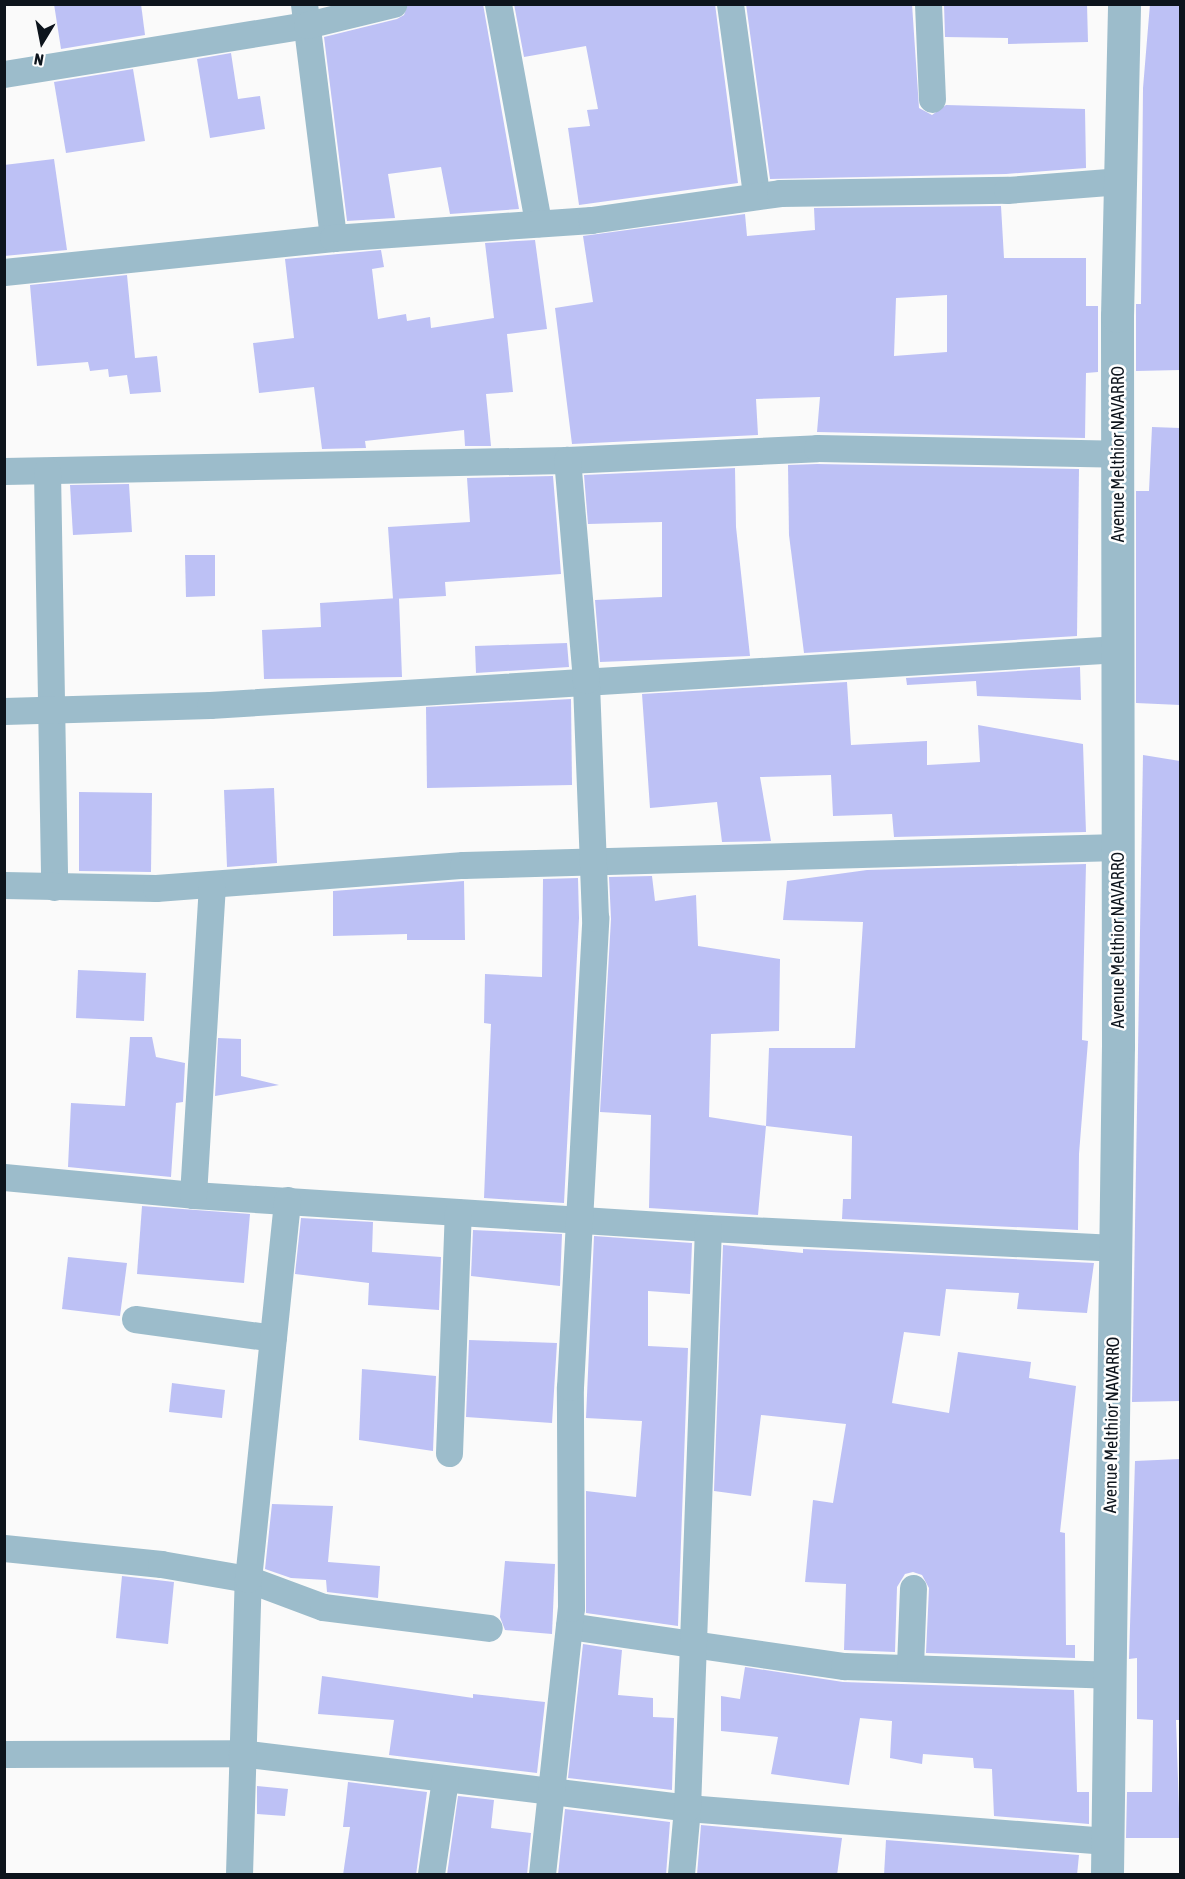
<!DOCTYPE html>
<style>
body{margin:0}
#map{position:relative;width:1185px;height:1879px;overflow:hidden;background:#fafafa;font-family:"Asap Condensed",sans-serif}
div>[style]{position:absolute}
.building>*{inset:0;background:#bdc1f5}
.minor>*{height:27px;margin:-13.5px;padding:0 13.5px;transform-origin:13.5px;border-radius:13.5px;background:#9cbccb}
.tertiary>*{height:33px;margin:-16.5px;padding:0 16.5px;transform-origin:16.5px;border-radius:16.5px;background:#9cbccb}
span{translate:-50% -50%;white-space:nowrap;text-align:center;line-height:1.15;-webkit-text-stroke:5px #fff;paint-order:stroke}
.street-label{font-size:18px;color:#0d141c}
.frame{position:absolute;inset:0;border:6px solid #0d141c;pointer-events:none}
.north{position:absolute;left:12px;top:12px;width:60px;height:60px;-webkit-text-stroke:4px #fff;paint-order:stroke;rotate:190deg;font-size:16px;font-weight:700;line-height:24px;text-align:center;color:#0d141c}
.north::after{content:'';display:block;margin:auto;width:21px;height:27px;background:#0d141c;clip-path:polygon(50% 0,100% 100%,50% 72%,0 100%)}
</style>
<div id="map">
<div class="building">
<i style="clip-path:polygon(54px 4px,141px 4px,145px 35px,61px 49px)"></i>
<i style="clip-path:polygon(408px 4px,483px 4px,519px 209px,450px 214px,441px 167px,388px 174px,395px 218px,347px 221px,324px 37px,397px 19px,404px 15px)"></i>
<i style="clip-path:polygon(514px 4px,715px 4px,738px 183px,579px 205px,568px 128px,590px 126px,587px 110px,598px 109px,586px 46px,524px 57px)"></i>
<i style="clip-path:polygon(746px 4px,912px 4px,919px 108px,932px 115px,946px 105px,1085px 109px,1086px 168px,1006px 174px,770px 179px)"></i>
<i style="clip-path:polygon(944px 4px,1087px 4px,1088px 42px,1008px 44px,1008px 38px,945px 37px)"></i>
<i style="clip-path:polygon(1150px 4px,1180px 4px,1180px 370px,1136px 371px,1136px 304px,1141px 304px,1143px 88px)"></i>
<i style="clip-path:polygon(231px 53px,238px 99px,260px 96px,265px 129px,210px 138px,197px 59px)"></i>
<i style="clip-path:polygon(133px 69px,145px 141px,66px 153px,54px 82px)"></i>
<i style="clip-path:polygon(54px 159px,67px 250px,4px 256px,4px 165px)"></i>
<i style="clip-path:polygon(evenodd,1001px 206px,1004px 258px,1086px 258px,1086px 306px,1098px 306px,1098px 372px,1086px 373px,1085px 438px,817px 432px,820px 397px,756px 399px,758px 435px,572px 444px,555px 308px,593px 302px,583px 236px,745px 214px,747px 236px,815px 230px,814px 208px,1001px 206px,947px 295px,947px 352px,894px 356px,896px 298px,947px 295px)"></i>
<i style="clip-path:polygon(535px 240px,547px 329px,507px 334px,513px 392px,486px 394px,491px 446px,465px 446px,464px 430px,365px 441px,366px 448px,322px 449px,314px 387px,259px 393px,253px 343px,294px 338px,285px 259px,381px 250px,384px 267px,372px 269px,378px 319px,406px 314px,407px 321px,430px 317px,431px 328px,494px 318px,485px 243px)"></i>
<i style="clip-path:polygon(127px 275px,135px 358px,157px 356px,161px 392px,130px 394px,127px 375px,109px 377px,108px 369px,90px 371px,88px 362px,37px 366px,30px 285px)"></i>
<i style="clip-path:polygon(1152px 427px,1180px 428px,1180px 705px,1136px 703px,1136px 491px,1149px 491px)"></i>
<i style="clip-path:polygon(817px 464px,1079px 469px,1077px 636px,804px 653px,789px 535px,788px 465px)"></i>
<i style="clip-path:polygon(735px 468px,736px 527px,750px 656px,600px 662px,595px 600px,662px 597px,662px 522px,588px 524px,584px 475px)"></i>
<i style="clip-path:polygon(553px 476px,561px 574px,445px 582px,446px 596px,393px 599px,388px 527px,470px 522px,467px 478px)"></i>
<i style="clip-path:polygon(129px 484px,132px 532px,73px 535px,70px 485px)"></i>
<i style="clip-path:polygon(185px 555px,215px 555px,215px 596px,186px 597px)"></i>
<i style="clip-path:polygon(399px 598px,402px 677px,264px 679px,262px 630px,321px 627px,320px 603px)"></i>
<i style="clip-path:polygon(567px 643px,569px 667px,476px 673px,475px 646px)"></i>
<i style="clip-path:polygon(1080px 667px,1081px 700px,977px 696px,976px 681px,907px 685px,906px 678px)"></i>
<i style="clip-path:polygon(847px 682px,851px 745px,927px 741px,927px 765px,980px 762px,978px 725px,1083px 744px,1086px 832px,894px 837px,892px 814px,833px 816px,831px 775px,760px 777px,771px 841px,722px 842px,717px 802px,650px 808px,642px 694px)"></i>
<i style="clip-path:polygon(571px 699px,572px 785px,427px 788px,426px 707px)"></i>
<i style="clip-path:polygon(1143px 755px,1180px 761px,1180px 1401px,1132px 1402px)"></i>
<i style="clip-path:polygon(274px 788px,277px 863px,227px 867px,224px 790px)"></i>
<i style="clip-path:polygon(79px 792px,152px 793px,151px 872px,79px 871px)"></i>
<i style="clip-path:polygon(1086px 864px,1082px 1040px,1088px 1041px,1079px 1154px,1078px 1230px,842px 1219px,843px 1199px,851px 1199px,852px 1136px,766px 1126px,769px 1048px,855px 1048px,863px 922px,783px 920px,787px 881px,867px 870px)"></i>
<i style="clip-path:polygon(652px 876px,655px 901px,696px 895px,698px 946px,780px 959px,779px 1031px,711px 1034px,709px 1117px,766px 1126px,758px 1215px,649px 1208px,651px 1115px,600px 1112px,611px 919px,609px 877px)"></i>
<i style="clip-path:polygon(578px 878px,579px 918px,564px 1203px,484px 1198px,491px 1024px,484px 1023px,485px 974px,542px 977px,543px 879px)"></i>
<i style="clip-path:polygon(464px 881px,465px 940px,407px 940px,407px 934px,333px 936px,333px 891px)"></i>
<i style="clip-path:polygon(78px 970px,146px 973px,144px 1021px,76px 1018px)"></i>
<i style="clip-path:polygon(130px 1037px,152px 1037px,156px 1057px,185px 1063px,183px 1102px,176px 1103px,171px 1177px,68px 1167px,71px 1103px,125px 1106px)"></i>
<i style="clip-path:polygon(218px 1038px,241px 1039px,241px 1076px,279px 1085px,215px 1096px)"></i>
<i style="clip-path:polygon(142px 1206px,250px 1214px,244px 1283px,137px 1274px)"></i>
<i style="clip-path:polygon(301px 1218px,373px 1222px,372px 1252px,441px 1257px,439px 1310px,368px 1305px,369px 1283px,295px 1274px)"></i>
<i style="clip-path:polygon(473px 1230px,562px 1234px,560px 1286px,471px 1276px)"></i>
<i style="clip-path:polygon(594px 1236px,692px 1243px,690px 1294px,648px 1291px,648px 1346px,688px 1348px,678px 1626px,586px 1613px,586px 1491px,636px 1497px,642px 1421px,586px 1418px)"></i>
<i style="clip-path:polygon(723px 1245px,803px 1253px,803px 1249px,1094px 1263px,1087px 1313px,1017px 1309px,1019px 1293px,946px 1289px,940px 1336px,904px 1332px,892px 1403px,949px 1413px,958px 1352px,1031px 1362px,1029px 1378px,1076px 1386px,1060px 1532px,1065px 1533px,1066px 1645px,1075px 1645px,1075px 1658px,926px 1653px,929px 1588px,922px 1575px,913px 1572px,905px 1574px,897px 1587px,895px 1652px,844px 1650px,846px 1584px,805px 1582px,813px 1500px,833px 1503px,846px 1424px,761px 1415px,751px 1496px,714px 1491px)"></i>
<i style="clip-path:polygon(68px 1257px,127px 1263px,120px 1316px,62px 1309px)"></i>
<i style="clip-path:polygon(469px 1340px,557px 1343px,552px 1423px,466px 1417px)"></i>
<i style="clip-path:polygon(362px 1369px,436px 1376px,433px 1451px,359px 1440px)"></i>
<i style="clip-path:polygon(172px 1383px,225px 1390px,222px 1418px,169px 1412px)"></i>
<i style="clip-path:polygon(1180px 1459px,1180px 1720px,1176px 1720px,1180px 1838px,1126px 1838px,1127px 1792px,1152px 1792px,1153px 1720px,1137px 1719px,1137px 1658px,1129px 1659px,1135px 1461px)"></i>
<i style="clip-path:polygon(272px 1504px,333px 1506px,328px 1562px,380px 1566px,378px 1598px,327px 1592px,326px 1580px,291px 1578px,265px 1569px)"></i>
<i style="clip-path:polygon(505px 1561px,555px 1564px,552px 1634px,505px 1630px,500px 1617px)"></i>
<i style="clip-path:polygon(122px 1576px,174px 1582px,168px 1644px,116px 1638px)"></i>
<i style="clip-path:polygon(583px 1644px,622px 1650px,618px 1695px,653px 1698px,653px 1717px,674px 1718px,672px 1790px,568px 1778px)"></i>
<i style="clip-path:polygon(745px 1667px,843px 1682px,1074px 1690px,1077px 1792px,1089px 1792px,1089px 1824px,994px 1816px,992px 1769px,974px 1768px,973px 1758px,923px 1754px,922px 1764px,890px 1758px,892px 1721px,860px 1718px,849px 1785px,771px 1774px,778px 1737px,721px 1731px,721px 1696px,740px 1699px)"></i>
<i style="clip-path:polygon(322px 1676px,473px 1698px,473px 1694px,545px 1702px,537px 1773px,389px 1755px,394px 1720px,318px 1714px)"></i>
<i style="clip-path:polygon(348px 1782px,427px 1792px,416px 1875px,343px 1875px,350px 1827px,343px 1827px)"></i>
<i style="clip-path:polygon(257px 1786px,288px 1789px,285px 1816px,257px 1814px)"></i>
<i style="clip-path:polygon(458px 1796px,494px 1800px,491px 1828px,531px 1833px,527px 1875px,447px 1875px)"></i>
<i style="clip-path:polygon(565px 1809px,670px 1822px,666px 1875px,558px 1875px)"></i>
<i style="clip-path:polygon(701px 1825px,842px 1838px,837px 1875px,697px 1875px)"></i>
<i style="clip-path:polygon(886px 1840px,1079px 1855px,1077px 1875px,884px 1875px)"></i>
</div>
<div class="minor">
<i style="left:304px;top:4px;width:236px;rotate:82.9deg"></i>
<i style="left:498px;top:4px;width:223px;rotate:79.6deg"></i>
<i style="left:730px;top:4px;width:193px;rotate:82.2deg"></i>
<i style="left:928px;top:4px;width:95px;rotate:87.6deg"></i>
<i style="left:4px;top:74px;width:307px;rotate:-9.2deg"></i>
<i style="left:307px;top:25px;width:89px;rotate:-13.7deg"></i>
<i style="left:4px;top:272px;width:331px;rotate:-5.9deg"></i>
<i style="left:333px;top:238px;width:259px;rotate:-4deg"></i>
<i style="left:591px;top:220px;width:191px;rotate:-8.1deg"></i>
<i style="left:780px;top:193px;width:227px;rotate:-0.8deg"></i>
<i style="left:1007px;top:190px;width:114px;rotate:-4.5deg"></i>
<i style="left:4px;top:471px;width:563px;rotate:-1.12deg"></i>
<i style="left:567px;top:460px;width:250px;rotate:-2.7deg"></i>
<i style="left:817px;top:448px;width:301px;rotate:1.1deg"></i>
<i style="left:47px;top:471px;width:416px;rotate:89deg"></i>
<i style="left:4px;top:711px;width:206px;rotate:-1.7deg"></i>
<i style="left:210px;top:705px;width:911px;rotate:-3.53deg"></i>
<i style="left:4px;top:885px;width:152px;rotate:1.1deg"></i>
<i style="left:156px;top:888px;width:308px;rotate:-4.3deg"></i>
<i style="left:463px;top:865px;width:656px;rotate:-1.57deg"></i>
<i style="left:4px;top:1177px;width:190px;rotate:5.4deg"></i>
<i style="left:193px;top:1195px;width:516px;rotate:3.67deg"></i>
<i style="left:708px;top:1228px;width:407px;rotate:2.8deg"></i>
<i style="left:193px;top:1195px;width:310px;rotate:-86.5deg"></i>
<i style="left:135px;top:1319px;width:139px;rotate:7.8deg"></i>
<i style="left:449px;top:1453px;width:241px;rotate:-87.9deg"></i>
<i style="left:4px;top:1548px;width:158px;rotate:5.8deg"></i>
<i style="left:161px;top:1564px;width:88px;rotate:9.8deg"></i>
<i style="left:248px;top:1579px;width:80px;rotate:20.5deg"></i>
<i style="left:323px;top:1607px;width:167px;rotate:7.2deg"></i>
<i style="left:569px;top:1626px;width:278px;rotate:8.3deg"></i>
<i style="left:844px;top:1666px;width:265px;rotate:1.9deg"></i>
<i style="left:910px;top:1666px;width:78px;rotate:-87.8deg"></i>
<i style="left:4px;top:1754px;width:237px;rotate:-0.2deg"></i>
<i style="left:241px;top:1753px;width:449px;rotate:7deg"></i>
<i style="left:687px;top:1808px;width:421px;rotate:4.5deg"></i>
<i style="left:239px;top:1874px;width:295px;rotate:-88.3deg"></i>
<i style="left:248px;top:1579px;width:381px;rotate:-84.1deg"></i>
<i style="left:431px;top:1874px;width:96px;rotate:-81.6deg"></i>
<i style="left:542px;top:1874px;width:268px;rotate:-83.8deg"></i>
<i style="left:571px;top:1608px;width:221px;rotate:-90.3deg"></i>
<i style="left:570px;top:1387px;width:470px;rotate:-86.9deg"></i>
<i style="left:595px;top:918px;width:238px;rotate:-92.2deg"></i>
<i style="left:586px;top:680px;width:221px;rotate:-94.9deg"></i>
<i style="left:681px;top:1874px;width:66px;rotate:-84.8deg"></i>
<i style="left:687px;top:1808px;width:580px;rotate:-87.93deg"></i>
</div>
<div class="tertiary">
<i style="left:1107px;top:1874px;width:828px;rotate:-89.24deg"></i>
<i style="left:1118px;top:1046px;width:730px;rotate:-90.08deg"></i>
<i style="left:1117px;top:316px;width:312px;rotate:-88.7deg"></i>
</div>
<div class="street-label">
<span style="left:1118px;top:454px;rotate:-90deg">Avenue Melthior NAVARRO</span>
<span style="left:1118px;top:940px;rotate:-90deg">Avenue Melthior NAVARRO</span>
<span style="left:1112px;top:1425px;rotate:-89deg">Avenue Melthior NAVARRO</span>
</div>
<div class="frame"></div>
<div class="north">N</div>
</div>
